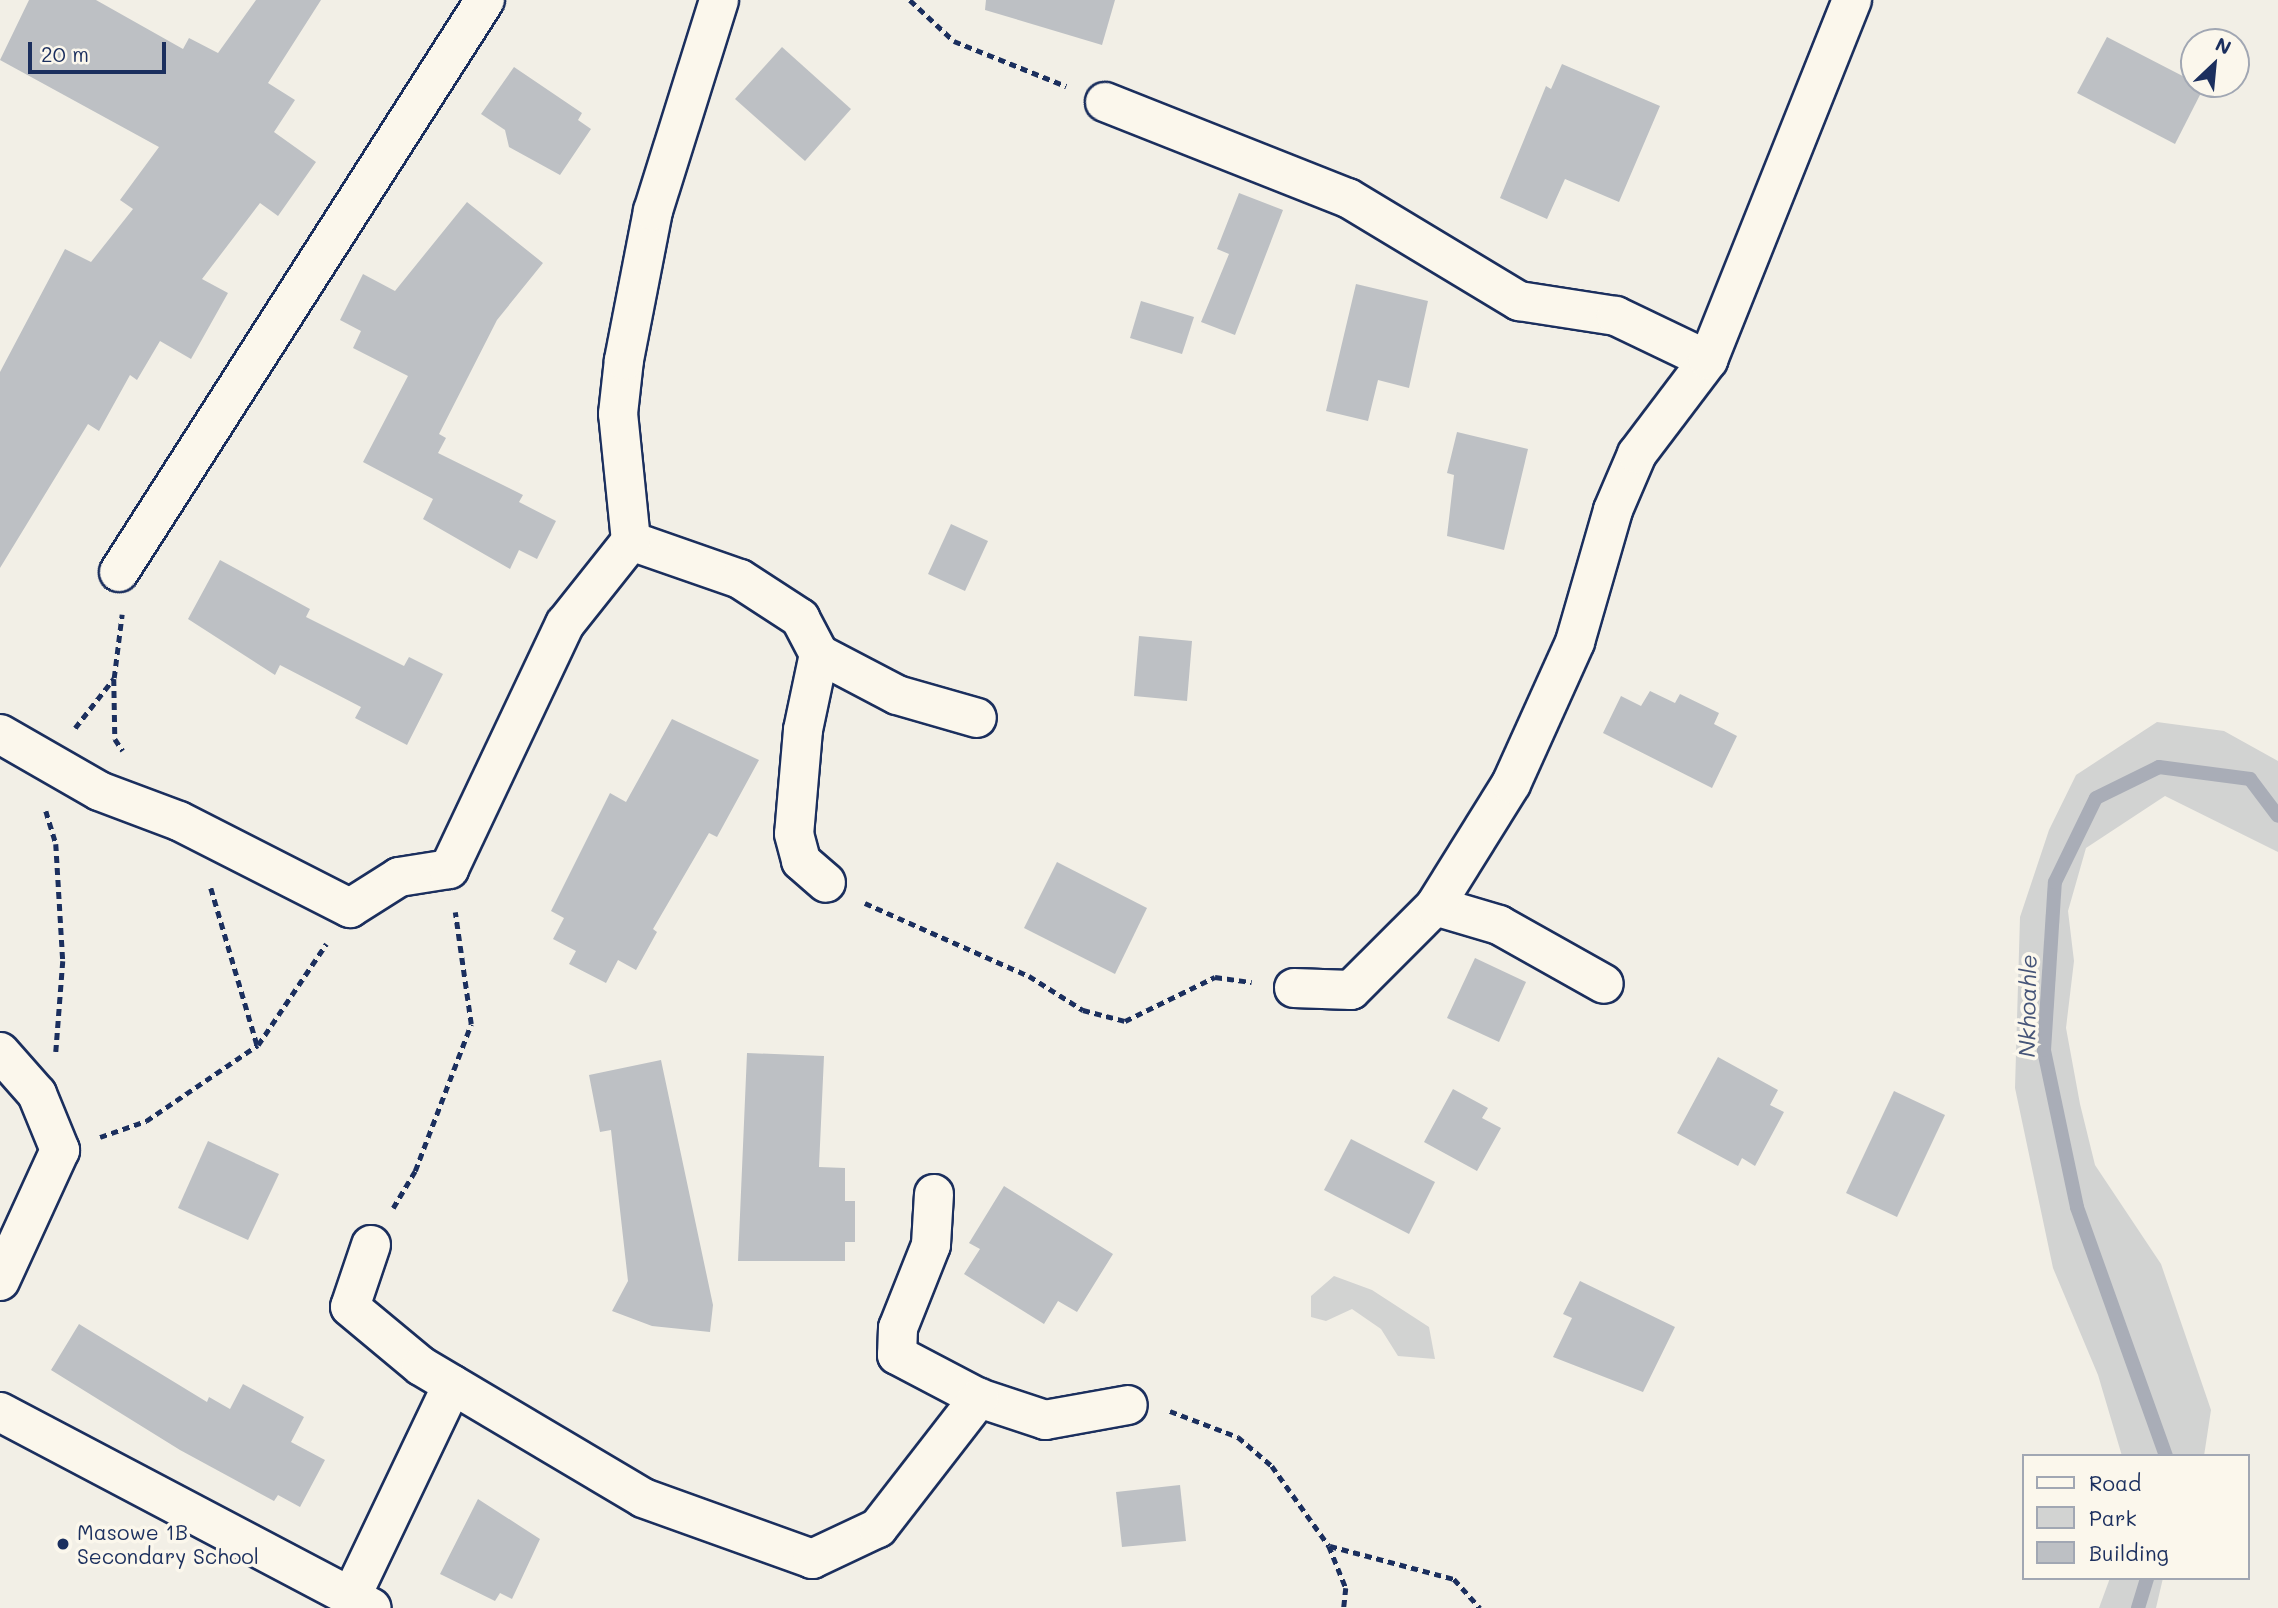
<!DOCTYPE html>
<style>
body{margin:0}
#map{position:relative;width:2278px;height:1608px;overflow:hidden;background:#f2efe6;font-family:Mali,sans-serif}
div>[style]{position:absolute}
.green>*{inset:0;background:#d2d3d2}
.stream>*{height:14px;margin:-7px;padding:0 7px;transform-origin:7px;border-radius:7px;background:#a9adb7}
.building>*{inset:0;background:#bdc0c4}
.path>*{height:4.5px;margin-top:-2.25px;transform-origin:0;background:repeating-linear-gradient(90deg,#1b2f5e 0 7px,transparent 0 12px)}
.roads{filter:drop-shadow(2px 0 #1b2f5e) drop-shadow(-2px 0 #1b2f5e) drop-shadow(0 2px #1b2f5e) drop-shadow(0 -2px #1b2f5e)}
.minor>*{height:38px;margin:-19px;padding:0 19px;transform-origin:19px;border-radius:19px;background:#fbf7ec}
.dots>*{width:19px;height:19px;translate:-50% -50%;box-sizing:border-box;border:4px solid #fbf7ec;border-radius:50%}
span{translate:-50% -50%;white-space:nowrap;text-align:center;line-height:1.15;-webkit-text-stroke:7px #fbf7ec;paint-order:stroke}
.poi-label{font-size:21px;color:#1b2f5e}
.left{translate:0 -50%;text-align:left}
.water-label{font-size:23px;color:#465579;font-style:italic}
.legend{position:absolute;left:2022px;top:1454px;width:228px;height:126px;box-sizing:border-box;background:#fbf7ec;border:2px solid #a1a7b3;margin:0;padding:9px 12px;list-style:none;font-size:21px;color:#1b2f5e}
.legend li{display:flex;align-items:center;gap:14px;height:35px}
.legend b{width:35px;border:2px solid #a1a7b3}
.north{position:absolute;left:2180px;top:28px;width:70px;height:70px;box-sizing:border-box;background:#fbf7ec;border:2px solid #a1a7b3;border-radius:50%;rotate:26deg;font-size:19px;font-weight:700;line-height:28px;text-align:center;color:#1b2f5e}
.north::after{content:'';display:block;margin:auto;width:24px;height:32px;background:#1b2f5e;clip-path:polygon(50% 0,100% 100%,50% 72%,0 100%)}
.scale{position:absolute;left:28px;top:42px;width:138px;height:32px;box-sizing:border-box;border:4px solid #1b2f5e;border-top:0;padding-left:9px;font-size:21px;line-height:24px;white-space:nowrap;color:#1b2f5e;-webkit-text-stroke:5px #fbf7ec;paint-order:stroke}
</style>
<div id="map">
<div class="green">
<i style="clip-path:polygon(2157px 722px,2224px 731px,2278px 761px,2278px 852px,2165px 796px,2086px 848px,2068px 911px,2074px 961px,2066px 1028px,2080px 1104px,2095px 1165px,2161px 1264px,2211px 1410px,2204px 1456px,2122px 1456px,2098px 1375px,2053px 1268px,2015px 1088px,2020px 917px,2049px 830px,2076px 775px)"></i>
<i style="clip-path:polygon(1334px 1276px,1372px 1290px,1429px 1327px,1435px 1359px,1398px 1356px,1381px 1329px,1352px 1309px,1326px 1321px,1311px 1317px,1311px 1296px)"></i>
<i style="clip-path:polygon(2110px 1578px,2163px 1578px,2156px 1608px,2099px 1608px)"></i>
</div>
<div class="stream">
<i style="left:2166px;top:1456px;width:264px;rotate:-109.7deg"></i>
<i style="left:2077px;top:1207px;width:160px;rotate:-101.9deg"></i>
<i style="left:2044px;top:1050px;width:168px;rotate:-86.3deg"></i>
<i style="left:2055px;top:882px;width:93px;rotate:-64deg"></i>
<i style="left:2096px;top:798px;width:70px;rotate:-26.2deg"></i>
<i style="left:2159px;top:767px;width:92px;rotate:7.5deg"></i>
<i style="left:2250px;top:779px;width:46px;rotate:52.9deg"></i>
<i style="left:2138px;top:1608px;width:31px;rotate:-73deg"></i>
</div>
<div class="building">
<i style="clip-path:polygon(29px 0,96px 0,183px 49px,189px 38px,218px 53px,256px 0,321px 0,268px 83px,295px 100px,274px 132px,316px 162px,278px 216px,260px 203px,202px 279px,228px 293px,191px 359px,160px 341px,137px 380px,130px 375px,99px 431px,88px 424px,0 568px,0 372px,65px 249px,91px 262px,133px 209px,120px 200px,159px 147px,0 60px)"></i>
<i style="clip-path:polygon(986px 0,1115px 0,1102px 45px,985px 10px)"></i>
<i style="clip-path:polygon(2107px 37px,2204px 87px,2175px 144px,2077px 93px)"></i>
<i style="clip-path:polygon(782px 47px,851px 109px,805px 161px,735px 99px)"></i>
<i style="clip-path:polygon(1562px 64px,1660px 106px,1619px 202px,1565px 179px,1547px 219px,1500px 198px,1546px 86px,1551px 89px)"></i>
<i style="clip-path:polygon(514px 67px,582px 113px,578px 120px,591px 129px,560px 175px,509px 147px,505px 130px,481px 114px)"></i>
<i style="clip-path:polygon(1239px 193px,1283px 210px,1235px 335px,1201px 322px,1229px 254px,1217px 249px)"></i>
<i style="clip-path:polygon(467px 202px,543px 263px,497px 320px,439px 434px,446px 438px,438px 453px,523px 495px,519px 502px,556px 521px,537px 559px,519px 550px,510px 569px,423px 519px,433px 499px,363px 462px,408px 376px,353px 348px,361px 331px,340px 320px,363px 274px,395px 291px)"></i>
<i style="clip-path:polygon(1356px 284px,1428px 301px,1409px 388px,1378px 380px,1368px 421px,1326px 411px)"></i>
<i style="clip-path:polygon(1141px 301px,1194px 317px,1182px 354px,1130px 338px)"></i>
<i style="clip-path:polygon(1457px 432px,1528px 449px,1504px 550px,1447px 536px,1454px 475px,1447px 473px)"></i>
<i style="clip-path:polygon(951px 524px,988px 541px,965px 591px,928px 574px)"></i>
<i style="clip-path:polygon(220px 560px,310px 609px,306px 617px,404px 666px,409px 657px,443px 674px,407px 745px,355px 718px,361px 707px,280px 665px,275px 675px,188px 619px)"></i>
<i style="clip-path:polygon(1139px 636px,1192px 641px,1187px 701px,1134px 696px)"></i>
<i style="clip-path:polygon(1650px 691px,1675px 703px,1680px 694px,1719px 713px,1714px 724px,1737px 736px,1712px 788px,1603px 733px,1621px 696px,1641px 706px)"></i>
<i style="clip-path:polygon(672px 719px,759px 760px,717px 837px,709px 833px,653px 929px,657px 932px,636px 970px,618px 960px,606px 983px,569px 964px,576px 951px,553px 939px,564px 918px,551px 911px,610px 793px,626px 802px)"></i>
<i style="clip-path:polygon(1057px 862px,1147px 908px,1115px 974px,1024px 928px)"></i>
<i style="clip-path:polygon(1475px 958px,1526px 982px,1499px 1042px,1447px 1018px)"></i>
<i style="clip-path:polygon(747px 1053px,824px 1056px,819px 1167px,845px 1168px,845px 1201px,855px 1201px,855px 1242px,845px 1242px,845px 1261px,738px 1261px)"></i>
<i style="clip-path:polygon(1718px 1057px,1778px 1090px,1770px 1105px,1784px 1112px,1755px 1166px,1742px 1158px,1738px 1166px,1677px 1133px)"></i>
<i style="clip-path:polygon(661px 1060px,713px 1305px,710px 1332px,652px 1326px,612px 1311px,628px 1281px,611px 1130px,600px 1132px,589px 1075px)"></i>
<i style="clip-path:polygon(1453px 1089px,1488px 1108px,1482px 1118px,1501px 1128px,1477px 1171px,1424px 1142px)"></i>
<i style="clip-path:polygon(1894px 1091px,1945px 1115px,1897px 1217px,1846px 1193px)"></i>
<i style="clip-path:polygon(1351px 1139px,1435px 1182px,1409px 1234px,1324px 1190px)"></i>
<i style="clip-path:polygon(208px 1141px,279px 1174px,248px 1240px,178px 1208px)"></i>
<i style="clip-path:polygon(1004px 1186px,1113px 1254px,1077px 1312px,1058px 1301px,1044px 1324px,964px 1274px,980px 1249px,969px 1243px)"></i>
<i style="clip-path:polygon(1580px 1281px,1675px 1327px,1643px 1392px,1553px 1357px,1572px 1318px,1563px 1314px)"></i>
<i style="clip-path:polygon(79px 1324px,207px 1402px,209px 1397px,230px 1409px,243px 1384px,304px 1417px,291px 1442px,325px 1460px,300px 1507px,278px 1495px,274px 1501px,180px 1450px,51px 1370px)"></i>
<i style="clip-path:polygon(1180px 1485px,1186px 1541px,1122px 1547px,1116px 1492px)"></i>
<i style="clip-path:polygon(478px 1499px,540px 1539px,512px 1599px,500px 1593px,495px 1601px,440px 1574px)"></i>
</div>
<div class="path">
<i style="left:910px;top:0;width:60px;rotate:43deg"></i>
<i style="left:954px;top:41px;width:121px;rotate:21.9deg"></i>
<i style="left:114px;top:679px;width:60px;rotate:89deg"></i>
<i style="left:115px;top:739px;width:14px;rotate:56deg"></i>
<i style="left:75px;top:728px;width:63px;rotate:-52deg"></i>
<i style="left:114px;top:678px;width:64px;rotate:-82.9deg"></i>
<i style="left:46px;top:811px;width:34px;rotate:73deg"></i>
<i style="left:56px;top:844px;width:117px;rotate:86.6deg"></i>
<i style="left:63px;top:961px;width:91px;rotate:94.4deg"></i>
<i style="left:211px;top:888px;width:163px;rotate:73.6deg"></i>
<i style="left:865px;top:903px;width:180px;rotate:24deg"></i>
<i style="left:1029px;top:976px;width:64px;rotate:32.2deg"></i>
<i style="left:1083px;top:1010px;width:43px;rotate:14.7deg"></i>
<i style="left:1125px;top:1021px;width:100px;rotate:-26.1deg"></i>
<i style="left:1215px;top:977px;width:37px;rotate:8deg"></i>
<i style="left:100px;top:1137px;width:49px;rotate:-19.2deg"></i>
<i style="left:146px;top:1121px;width:135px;rotate:-34.2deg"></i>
<i style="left:258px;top:1045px;width:122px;rotate:-56deg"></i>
<i style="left:393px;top:1208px;width:43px;rotate:-59.3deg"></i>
<i style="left:415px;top:1171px;width:157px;rotate:-69.1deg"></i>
<i style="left:471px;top:1024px;width:113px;rotate:-98.1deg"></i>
<i style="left:1170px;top:1411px;width:73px;rotate:20.9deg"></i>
<i style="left:1238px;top:1437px;width:45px;rotate:40.5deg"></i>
<i style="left:1272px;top:1466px;width:98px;rotate:54.5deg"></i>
<i style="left:1329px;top:1546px;width:45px;rotate:68deg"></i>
<i style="left:1346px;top:1588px;width:20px;rotate:96deg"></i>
<i style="left:1330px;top:1546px;width:128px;rotate:14.9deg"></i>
<i style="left:1454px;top:1579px;width:39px;rotate:48deg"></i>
</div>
<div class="roads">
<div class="minor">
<i style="left:1105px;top:102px;width:261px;rotate:21.6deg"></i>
<i style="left:1348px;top:198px;width:200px;rotate:31.1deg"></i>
<i style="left:1519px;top:301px;width:98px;rotate:8.8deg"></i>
<i style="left:1616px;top:316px;width:102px;rotate:25.6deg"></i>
<i style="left:631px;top:541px;width:115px;rotate:19.2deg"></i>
<i style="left:740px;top:579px;width:72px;rotate:33deg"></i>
<i style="left:800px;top:618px;width:41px;rotate:62.2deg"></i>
<i style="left:819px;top:654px;width:78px;rotate:101.9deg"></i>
<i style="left:803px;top:730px;width:104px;rotate:94.9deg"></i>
<i style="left:794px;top:834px;width:28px;rotate:75deg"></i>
<i style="left:801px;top:861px;width:33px;rotate:41deg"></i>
<i style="left:119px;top:572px;width:679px;rotate:-57.39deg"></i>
<i style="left:819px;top:654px;width:88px;rotate:27.7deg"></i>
<i style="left:897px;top:695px;width:83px;rotate:16deg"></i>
<i style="left:0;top:734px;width:114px;rotate:29.9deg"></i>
<i style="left:99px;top:791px;width:85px;rotate:20.6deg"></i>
<i style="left:179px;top:821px;width:192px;rotate:27deg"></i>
<i style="left:350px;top:908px;width:58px;rotate:-32.3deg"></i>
<i style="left:399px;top:877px;width:51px;rotate:-9.1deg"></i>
<i style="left:449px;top:869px;width:271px;rotate:-64.7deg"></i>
<i style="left:565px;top:624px;width:106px;rotate:-51.5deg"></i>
<i style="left:631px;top:541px;width:128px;rotate:-95.8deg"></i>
<i style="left:618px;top:414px;width:54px;rotate:-83.7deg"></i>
<i style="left:624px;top:360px;width:152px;rotate:-79deg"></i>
<i style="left:653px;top:211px;width:221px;rotate:-72.6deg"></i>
<i style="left:1435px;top:906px;width:67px;rotate:16.5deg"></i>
<i style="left:1499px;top:925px;width:120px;rotate:29.3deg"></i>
<i style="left:1294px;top:988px;width:57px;rotate:2deg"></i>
<i style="left:1351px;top:990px;width:119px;rotate:-45deg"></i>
<i style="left:1435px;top:906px;width:144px;rotate:-58.1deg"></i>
<i style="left:1511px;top:784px;width:156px;rotate:-65.7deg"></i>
<i style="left:1575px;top:642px;width:137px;rotate:-73.9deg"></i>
<i style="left:1613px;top:510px;width:61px;rotate:-66.8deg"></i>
<i style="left:1637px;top:454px;width:118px;rotate:-52.9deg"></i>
<i style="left:1708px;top:360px;width:388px;rotate:-68.2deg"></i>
<i style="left:0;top:1052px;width:56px;rotate:48.6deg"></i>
<i style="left:37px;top:1094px;width:61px;rotate:67.7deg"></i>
<i style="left:60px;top:1150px;width:144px;rotate:114.6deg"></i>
<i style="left:934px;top:1194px;width:51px;rotate:93.4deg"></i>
<i style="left:931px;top:1245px;width:89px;rotate:111.7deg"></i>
<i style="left:898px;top:1328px;width:27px;rotate:92deg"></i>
<i style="left:897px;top:1355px;width:93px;rotate:27.7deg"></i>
<i style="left:979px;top:1398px;width:70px;rotate:18.4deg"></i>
<i style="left:1045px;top:1420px;width:84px;rotate:-10.2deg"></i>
<i style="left:371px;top:1245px;width:65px;rotate:108.7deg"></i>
<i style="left:350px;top:1307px;width:92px;rotate:39.7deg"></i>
<i style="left:421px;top:1366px;width:258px;rotate:30.7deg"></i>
<i style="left:643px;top:1498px;width:180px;rotate:19.8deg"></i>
<i style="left:812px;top:1559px;width:73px;rotate:-25.2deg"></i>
<i style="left:878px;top:1528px;width:165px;rotate:-52.2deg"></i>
<i style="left:0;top:1412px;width:420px;rotate:27.8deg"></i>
<i style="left:352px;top:1595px;width:233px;rotate:-64.5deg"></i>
</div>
</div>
<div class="dots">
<i style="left:63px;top:1544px;background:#1b2f5e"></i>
</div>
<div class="poi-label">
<span class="left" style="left:77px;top:1544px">Masowe 1B<br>Secondary School</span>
</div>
<div class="water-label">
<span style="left:2027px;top:1006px;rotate:-89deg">Nkhoahle</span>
</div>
<ul class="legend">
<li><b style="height:9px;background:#fbf7ec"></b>Road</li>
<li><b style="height:19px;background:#d2d3d2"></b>Park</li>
<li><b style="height:19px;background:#bdc0c4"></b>Building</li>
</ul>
<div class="north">N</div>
<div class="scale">20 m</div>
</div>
